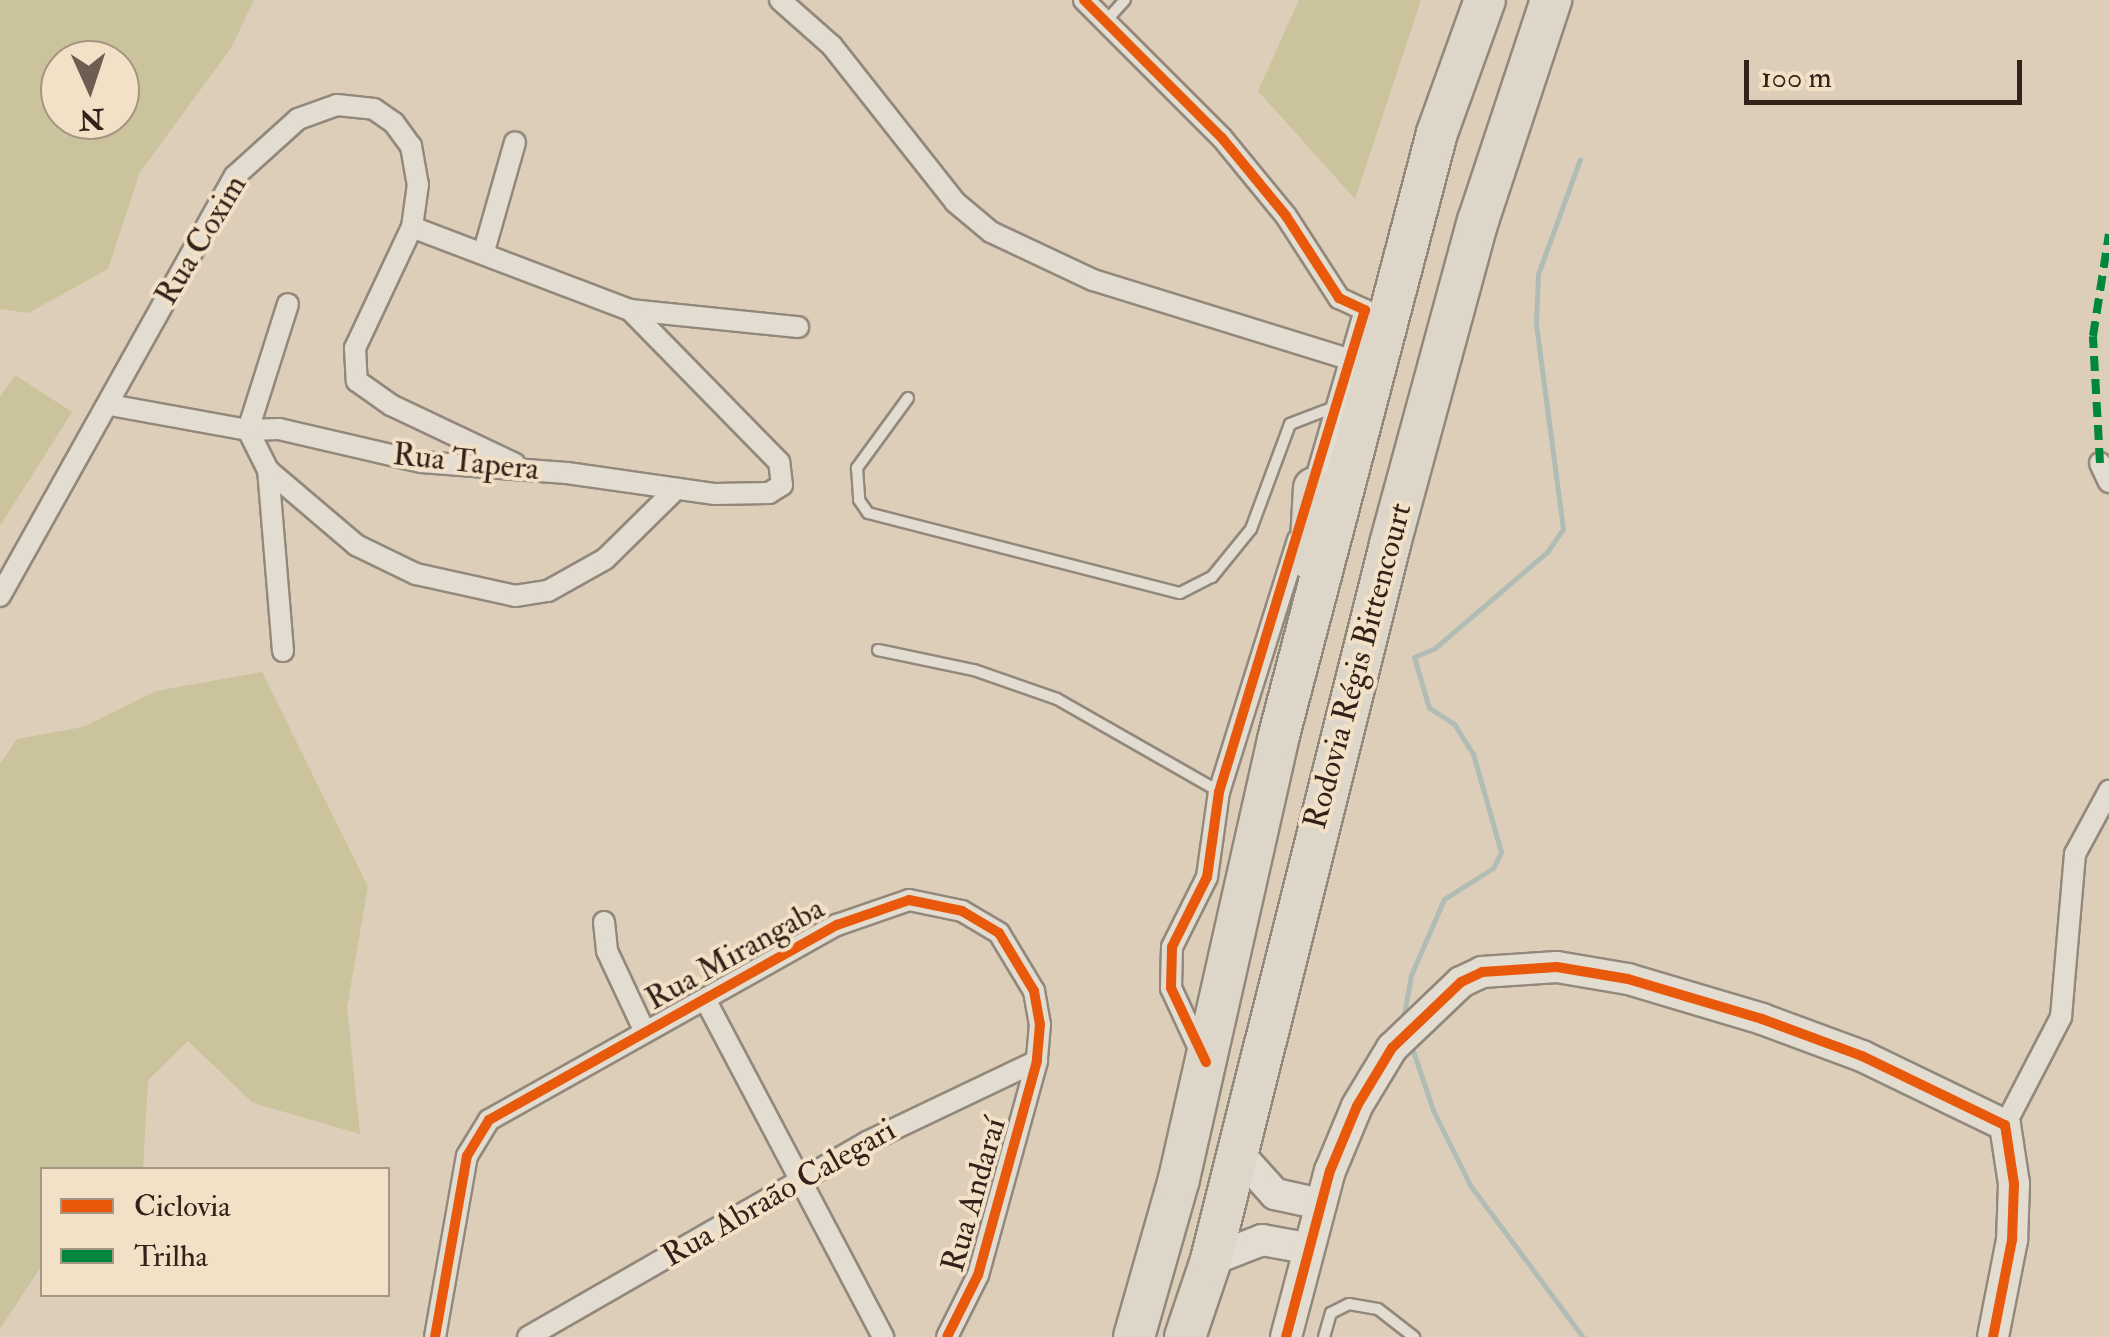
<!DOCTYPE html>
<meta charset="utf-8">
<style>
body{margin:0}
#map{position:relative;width:2109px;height:1337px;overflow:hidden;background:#dcceb8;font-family:"IM FELL Double Pica",serif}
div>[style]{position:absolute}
.green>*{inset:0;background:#cac39c}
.stream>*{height:5px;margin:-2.5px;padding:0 2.5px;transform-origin:2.5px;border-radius:2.5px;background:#b1bcb5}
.roads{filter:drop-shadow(2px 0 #92887b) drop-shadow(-2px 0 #92887b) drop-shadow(0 2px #92887b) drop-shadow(0 -2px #92887b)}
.lane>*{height:10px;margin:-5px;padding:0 5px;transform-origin:5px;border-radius:5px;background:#e3dcd1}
.street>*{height:20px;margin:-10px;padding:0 10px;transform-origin:10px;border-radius:10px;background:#e3dcd1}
.secondary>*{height:30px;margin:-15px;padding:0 15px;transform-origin:15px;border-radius:15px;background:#e3dcd1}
.highway>*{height:40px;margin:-20px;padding:0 20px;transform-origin:20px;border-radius:20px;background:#ded6c9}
.quiet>*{height:8px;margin-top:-4px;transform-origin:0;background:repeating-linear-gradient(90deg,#00873e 0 15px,transparent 0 23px)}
.cycleway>*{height:10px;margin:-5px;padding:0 5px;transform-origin:5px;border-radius:5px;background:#e8590c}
span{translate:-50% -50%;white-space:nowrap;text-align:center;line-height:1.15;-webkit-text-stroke:8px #f2e1c7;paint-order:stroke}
.street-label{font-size:32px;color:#32221a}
.legend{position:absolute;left:40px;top:1167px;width:350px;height:130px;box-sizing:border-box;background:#f2e1c7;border:2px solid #a59582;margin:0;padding:12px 18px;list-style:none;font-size:30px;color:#32221a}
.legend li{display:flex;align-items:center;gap:20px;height:50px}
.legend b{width:50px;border:2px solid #a59582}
.north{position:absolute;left:40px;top:40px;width:100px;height:100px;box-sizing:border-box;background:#f2e1c7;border:2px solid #a59582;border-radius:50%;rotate:177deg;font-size:28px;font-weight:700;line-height:40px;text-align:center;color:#32221a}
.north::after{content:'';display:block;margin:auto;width:35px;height:45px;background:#6e5e51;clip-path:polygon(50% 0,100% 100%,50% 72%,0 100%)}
.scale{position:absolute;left:1744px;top:60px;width:278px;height:45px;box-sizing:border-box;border:5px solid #32221a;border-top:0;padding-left:12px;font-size:30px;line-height:35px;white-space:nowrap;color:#32221a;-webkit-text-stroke:8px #f2e1c7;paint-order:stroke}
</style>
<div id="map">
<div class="green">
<i style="clip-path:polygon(evenodd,0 0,254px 0,231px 48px,140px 172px,108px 269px,28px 313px,0 309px,0 0,120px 60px,120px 120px,60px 120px,60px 60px,120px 60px)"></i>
<i style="clip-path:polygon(1299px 0,1421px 0,1355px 199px,1258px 91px)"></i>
<i style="clip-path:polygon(15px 375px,72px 412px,0 526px,0 397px)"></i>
<i style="clip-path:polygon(262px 672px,368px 887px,347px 1007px,360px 1134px,253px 1103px,188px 1041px,148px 1080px,143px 1169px,42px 1170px,42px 1265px,0 1329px,0 764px,17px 739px,83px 727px,156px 691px)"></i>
</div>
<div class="stream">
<i style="left:1403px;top:1020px;width:46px;rotate:-79.9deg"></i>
<i style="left:1411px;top:975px;width:83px;rotate:-66.5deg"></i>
<i style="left:1444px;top:899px;width:58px;rotate:-32.3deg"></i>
<i style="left:1493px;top:868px;width:18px;rotate:-63deg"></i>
<i style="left:1501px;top:852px;width:102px;rotate:-105.9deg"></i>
<i style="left:1473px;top:754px;width:36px;rotate:-122deg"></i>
<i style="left:1454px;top:724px;width:30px;rotate:-147deg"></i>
<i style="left:1429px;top:708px;width:53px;rotate:-106.4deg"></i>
<i style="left:1414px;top:657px;width:23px;rotate:-23deg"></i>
<i style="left:1435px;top:648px;width:148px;rotate:-40.6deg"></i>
<i style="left:1547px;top:552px;width:28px;rotate:-55deg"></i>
<i style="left:1563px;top:529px;width:208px;rotate:-97.5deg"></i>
<i style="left:1536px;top:323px;width:49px;rotate:-87.7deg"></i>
<i style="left:1538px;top:274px;width:122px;rotate:-69.9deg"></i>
<i style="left:1411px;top:1045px;width:69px;rotate:71.3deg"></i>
<i style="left:1433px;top:1110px;width:84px;rotate:63.7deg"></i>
<i style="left:1470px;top:1185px;width:189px;rotate:53.4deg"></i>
</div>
<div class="roads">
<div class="lane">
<i style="left:1106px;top:21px;width:28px;rotate:-48deg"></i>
<i style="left:908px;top:398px;width:87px;rotate:126.1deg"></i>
<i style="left:857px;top:468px;width:32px;rotate:86deg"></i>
<i style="left:859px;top:500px;width:16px;rotate:55deg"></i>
<i style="left:868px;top:513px;width:322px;rotate:14.4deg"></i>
<i style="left:1180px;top:593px;width:36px;rotate:-27deg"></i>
<i style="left:1212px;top:577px;width:62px;rotate:-50.9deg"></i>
<i style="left:1251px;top:529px;width:112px;rotate:-69.6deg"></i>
<i style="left:1290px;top:424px;width:50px;rotate:-21deg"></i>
<i style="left:878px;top:650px;width:98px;rotate:11.8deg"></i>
<i style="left:974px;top:670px;width:88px;rotate:19.3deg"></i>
<i style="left:1057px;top:699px;width:185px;rotate:29.7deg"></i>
<i style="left:1324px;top:1337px;width:25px;rotate:-74deg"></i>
<i style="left:1331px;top:1313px;width:20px;rotate:-27deg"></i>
<i style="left:1349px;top:1304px;width:29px;rotate:10deg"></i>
<i style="left:1378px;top:1309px;width:46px;rotate:37.9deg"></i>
</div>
<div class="street">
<i style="left:780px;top:0;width:69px;rotate:41.5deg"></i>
<i style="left:832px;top:46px;width:199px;rotate:51.7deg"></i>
<i style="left:955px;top:202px;width:47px;rotate:39.8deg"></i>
<i style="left:991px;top:232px;width:113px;rotate:25.2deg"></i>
<i style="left:1093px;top:280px;width:270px;rotate:17.2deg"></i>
<i style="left:1084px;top:0;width:195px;rotate:45deg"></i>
<i style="left:1222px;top:138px;width:101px;rotate:50.6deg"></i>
<i style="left:1286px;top:216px;width:98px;rotate:57.1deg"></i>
<i style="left:1339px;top:298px;width:29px;rotate:25deg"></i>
<i style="left:1365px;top:310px;width:191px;rotate:106.2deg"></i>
<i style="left:484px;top:251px;width:113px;rotate:-74.1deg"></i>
<i style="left:630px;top:310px;width:169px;rotate:5.8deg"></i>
<i style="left:110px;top:405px;width:140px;rotate:10.3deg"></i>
<i style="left:248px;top:430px;width:31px;rotate:-2deg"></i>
<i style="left:279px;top:429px;width:146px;rotate:13.1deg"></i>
<i style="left:421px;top:462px;width:146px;rotate:4.3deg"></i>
<i style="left:567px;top:473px;width:148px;rotate:8.1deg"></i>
<i style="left:714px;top:494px;width:55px;rotate:-1deg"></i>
<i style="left:769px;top:493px;width:15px;rotate:-32deg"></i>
<i style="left:782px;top:485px;width:23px;rotate:-97deg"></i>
<i style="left:779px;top:462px;width:213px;rotate:-134.4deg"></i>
<i style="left:630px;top:310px;width:233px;rotate:-159.2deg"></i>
<i style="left:2100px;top:463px;width:21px;rotate:65deg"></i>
<i style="left:268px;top:470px;width:116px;rotate:40.4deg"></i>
<i style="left:356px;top:545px;width:67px;rotate:25.8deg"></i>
<i style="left:416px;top:574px;width:101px;rotate:12.5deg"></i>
<i style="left:515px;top:596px;width:33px;rotate:-9deg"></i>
<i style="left:548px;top:591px;width:65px;rotate:-29.3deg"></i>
<i style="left:605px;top:559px;width:100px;rotate:-44.6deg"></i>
<i style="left:0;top:596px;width:481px;rotate:-60.8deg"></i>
<i style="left:235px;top:176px;width:85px;rotate:-42.1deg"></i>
<i style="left:298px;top:119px;width:41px;rotate:-19.7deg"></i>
<i style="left:337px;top:105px;width:37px;rotate:6deg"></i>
<i style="left:374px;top:109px;width:24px;rotate:35deg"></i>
<i style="left:394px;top:123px;width:29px;rotate:54deg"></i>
<i style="left:411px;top:146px;width:39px;rotate:80deg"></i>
<i style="left:418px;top:184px;width:43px;rotate:97.9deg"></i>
<i style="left:412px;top:227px;width:134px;rotate:115.2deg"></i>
<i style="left:355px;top:348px;width:33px;rotate:87deg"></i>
<i style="left:357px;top:381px;width:42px;rotate:35.2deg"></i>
<i style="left:391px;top:405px;width:137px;rotate:25.4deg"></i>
<i style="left:283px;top:651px;width:182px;rotate:-94.7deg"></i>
<i style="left:268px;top:470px;width:45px;rotate:-116.6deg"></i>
<i style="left:248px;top:430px;width:132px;rotate:-72.4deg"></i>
<i style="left:604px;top:922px;width:29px;rotate:84deg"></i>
<i style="left:607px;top:951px;width:89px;rotate:64.9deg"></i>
<i style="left:706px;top:1001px;width:380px;rotate:62.2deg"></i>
<i style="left:1203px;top:1057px;width:76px;rotate:-114.9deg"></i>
<i style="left:1171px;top:988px;width:41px;rotate:-88.6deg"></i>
<i style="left:1172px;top:947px;width:78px;rotate:-63.4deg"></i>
<i style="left:1207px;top:877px;width:86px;rotate:-82deg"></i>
<i style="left:1219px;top:792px;width:264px;rotate:-72.6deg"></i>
<i style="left:2005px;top:1125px;width:122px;rotate:-62.6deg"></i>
<i style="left:2061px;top:1017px;width:164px;rotate:-85.1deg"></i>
<i style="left:2075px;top:854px;width:72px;rotate:-61.6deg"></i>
<i style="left:435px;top:1337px;width:184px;rotate:-80deg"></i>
<i style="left:467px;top:1156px;width:42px;rotate:-58.6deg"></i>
<i style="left:489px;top:1120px;width:399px;rotate:-29.3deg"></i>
<i style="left:837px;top:925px;width:76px;rotate:-19.1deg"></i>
<i style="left:909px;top:900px;width:54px;rotate:11.7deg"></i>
<i style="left:962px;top:911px;width:43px;rotate:30.7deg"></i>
<i style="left:999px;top:933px;width:68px;rotate:58.9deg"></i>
<i style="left:1034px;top:991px;width:34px;rotate:80deg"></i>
<i style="left:1040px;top:1024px;width:37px;rotate:95deg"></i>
<i style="left:1037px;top:1061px;width:222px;rotate:105.4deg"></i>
<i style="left:978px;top:1275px;width:69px;rotate:116.6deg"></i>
<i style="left:528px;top:1337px;width:391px;rotate:-29.9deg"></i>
<i style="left:867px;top:1142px;width:188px;rotate:-25.5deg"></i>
</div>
<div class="secondary">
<i style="left:1237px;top:1152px;width:57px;rotate:47.9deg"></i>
<i style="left:1275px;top:1194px;width:46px;rotate:12.5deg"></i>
<i style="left:1211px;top:1260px;width:55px;rotate:-21.4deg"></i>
<i style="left:1262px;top:1240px;width:45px;rotate:10.3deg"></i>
<i style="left:1286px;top:1337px;width:172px;rotate:-75.2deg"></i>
<i style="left:1330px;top:1171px;width:70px;rotate:-67.4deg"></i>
<i style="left:1357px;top:1106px;width:68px;rotate:-58.9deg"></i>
<i style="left:1392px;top:1048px;width:95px;rotate:-43.7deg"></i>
<i style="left:1461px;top:982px;width:23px;rotate:-25deg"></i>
<i style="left:1482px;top:972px;width:75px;rotate:-3.8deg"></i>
<i style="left:1557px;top:967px;width:72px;rotate:9.6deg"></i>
<i style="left:1628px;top:979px;width:140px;rotate:16.6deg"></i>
<i style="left:1762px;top:1019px;width:107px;rotate:20.3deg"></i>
<i style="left:1862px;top:1056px;width:159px;rotate:25.8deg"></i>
<i style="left:2005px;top:1125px;width:60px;rotate:81.3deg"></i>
<i style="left:2014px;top:1184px;width:56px;rotate:92deg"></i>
<i style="left:2012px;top:1240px;width:99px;rotate:101.1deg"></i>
</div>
<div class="highway">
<i style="left:1310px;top:559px;width:71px;rotate:-86.8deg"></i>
<i style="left:1134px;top:1337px;width:164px;rotate:-74.1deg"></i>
<i style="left:1179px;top:1179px;width:451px;rotate:-77.3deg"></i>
<i style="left:1278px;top:739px;width:627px;rotate:-75.3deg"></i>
<i style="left:1437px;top:133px;width:141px;rotate:-70.2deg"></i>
<i style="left:1185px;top:1337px;width:81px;rotate:-71.3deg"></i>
<i style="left:1211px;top:1260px;width:738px;rotate:-75.96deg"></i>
<i style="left:1390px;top:544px;width:335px;rotate:-74.8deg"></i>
<i style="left:1478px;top:221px;width:233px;rotate:-71.7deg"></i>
</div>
</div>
<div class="quiet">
<i style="left:2100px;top:463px;width:127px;rotate:-93.2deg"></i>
<i style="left:2093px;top:336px;width:103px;rotate:-81.1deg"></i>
</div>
<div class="cycleway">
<i style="left:1084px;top:0;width:195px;rotate:45deg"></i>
<i style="left:1222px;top:138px;width:101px;rotate:50.6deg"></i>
<i style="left:1286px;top:216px;width:98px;rotate:57.1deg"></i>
<i style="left:1339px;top:298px;width:29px;rotate:25deg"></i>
<i style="left:1365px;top:310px;width:504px;rotate:106.85deg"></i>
<i style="left:1219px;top:792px;width:86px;rotate:98deg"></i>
<i style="left:1207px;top:877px;width:78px;rotate:116.6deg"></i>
<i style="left:1172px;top:947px;width:41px;rotate:91.4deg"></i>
<i style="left:1171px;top:988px;width:82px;rotate:64.7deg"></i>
<i style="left:435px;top:1337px;width:184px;rotate:-80deg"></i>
<i style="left:467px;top:1156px;width:42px;rotate:-58.6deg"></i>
<i style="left:489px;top:1120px;width:399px;rotate:-29.3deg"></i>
<i style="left:837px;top:925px;width:76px;rotate:-19.1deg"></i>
<i style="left:909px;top:900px;width:54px;rotate:11.7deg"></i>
<i style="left:962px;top:911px;width:43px;rotate:30.7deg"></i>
<i style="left:999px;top:933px;width:68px;rotate:58.9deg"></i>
<i style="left:1034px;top:991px;width:34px;rotate:80deg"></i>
<i style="left:1040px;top:1024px;width:37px;rotate:95deg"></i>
<i style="left:1037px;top:1061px;width:222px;rotate:105.4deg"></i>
<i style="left:978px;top:1275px;width:69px;rotate:116.6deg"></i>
<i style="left:1286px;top:1337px;width:172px;rotate:-75.2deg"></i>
<i style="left:1330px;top:1171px;width:70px;rotate:-67.4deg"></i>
<i style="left:1357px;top:1106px;width:68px;rotate:-58.9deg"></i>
<i style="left:1392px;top:1048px;width:95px;rotate:-43.7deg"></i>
<i style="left:1461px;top:982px;width:23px;rotate:-25deg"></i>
<i style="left:1482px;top:972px;width:75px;rotate:-3.8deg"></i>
<i style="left:1557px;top:967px;width:72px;rotate:9.6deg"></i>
<i style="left:1628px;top:979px;width:140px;rotate:16.6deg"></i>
<i style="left:1762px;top:1019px;width:107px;rotate:20.3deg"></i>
<i style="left:1862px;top:1056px;width:159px;rotate:25.8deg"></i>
<i style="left:2005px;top:1125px;width:60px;rotate:81.3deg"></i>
<i style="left:2014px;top:1184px;width:56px;rotate:92deg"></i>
<i style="left:2012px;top:1240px;width:99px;rotate:101.1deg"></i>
</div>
<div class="street-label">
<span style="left:201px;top:240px;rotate:-59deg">Rua Coxim</span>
<span style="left:466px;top:462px;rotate:6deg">Rua Tapera</span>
<span style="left:1358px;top:666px;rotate:-75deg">Rodovia Régis Bittencourt</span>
<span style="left:735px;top:954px;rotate:-29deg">Rua Mirangaba</span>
<span style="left:779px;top:1193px;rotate:-30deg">Rua Abraão Calegari</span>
<span style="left:974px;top:1195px;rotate:-74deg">Rua Andaraí</span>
</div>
<ul class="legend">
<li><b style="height:12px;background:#e8590c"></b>Ciclovia</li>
<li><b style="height:12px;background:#00873e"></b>Trilha</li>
</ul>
<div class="north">N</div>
<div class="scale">100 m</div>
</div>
